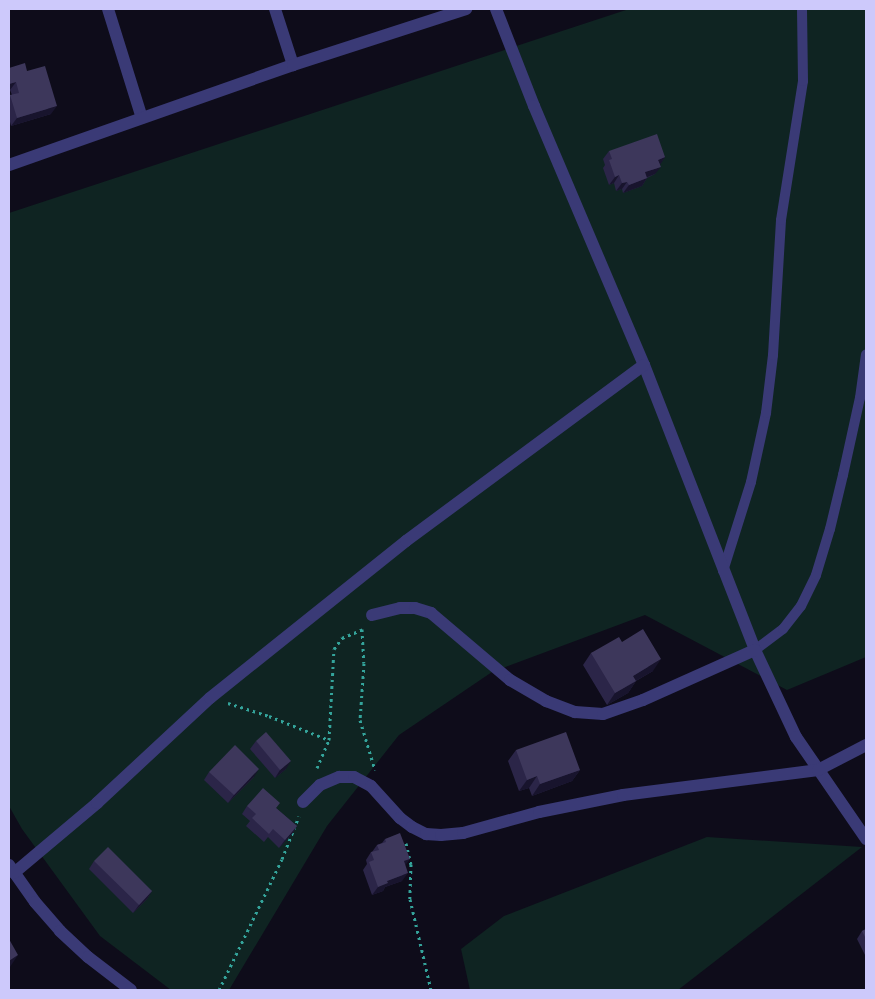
<!DOCTYPE html>
<style>
body{margin:0}
#map{position:relative;width:875px;height:999px;overflow:hidden;background:#0e0c1a;font-family:"Roboto Condensed",sans-serif}
div>[style]{position:absolute}
.green>*{inset:0;background:#0f2422}
.path>*{height:3px;margin-top:-1.5px;transform-origin:0;background:repeating-linear-gradient(90deg,#34a49b 0 2.5px,transparent 0 6.5px)}
.lane>*{height:10px;margin:-5px;padding:0 5px;transform-origin:5px;border-radius:5px;background:#3a3a76}
.street>*{height:12px;margin:-6px;padding:0 6px;transform-origin:6px;border-radius:6px;background:#3a3a76}
.wall>*{inset:0;background:#2b2548}
.shaded-wall>*{inset:0;background:#18142d}
.building>*{inset:0;background:#3d375b}
span{translate:-50% -50%;white-space:nowrap;text-align:center;line-height:1.15;-webkit-text-stroke:4px #0e0c1a;paint-order:stroke}
.frame{position:absolute;inset:0;border:10px solid #cdc9fb;pointer-events:none}
</style>
<div id="map">
<div class="green">
<i style="clip-path:polygon(629px 9px,866px 9px,866px 657px,787px 690px,645px 615px,492px 672px,399px 735px,327px 826px,229px 990px,171px 990px,100px 936px,22px 829px,9px 806px,9px 213px)"></i>
<i style="clip-path:polygon(707px 837px,862px 847px,678px 990px,470px 990px,461px 949px,504px 916px)"></i>
</div>
<div class="path">
<i style="left:362px;top:629px;width:34px;rotate:87deg"></i>
<i style="left:364px;top:663px;width:57px;rotate:94deg"></i>
<i style="left:360px;top:720px;width:52px;rotate:73.3deg"></i>
<i style="left:228px;top:703px;width:43px;rotate:17.6deg"></i>
<i style="left:269px;top:716px;width:65px;rotate:21.8deg"></i>
<i style="left:317px;top:768px;width:30px;rotate:-67deg"></i>
<i style="left:329px;top:740px;width:91px;rotate:-86.9deg"></i>
<i style="left:334px;top:649px;width:14px;rotate:-54deg"></i>
<i style="left:342px;top:638px;width:23px;rotate:-23deg"></i>
<i style="left:406px;top:843px;width:22px;rotate:77deg"></i>
<i style="left:411px;top:864px;width:35px;rotate:92deg"></i>
<i style="left:410px;top:899px;width:93px;rotate:77deg"></i>
<i style="left:219px;top:990px;width:145px;rotate:-64.3deg"></i>
<i style="left:282px;top:859px;width:46px;rotate:-68.4deg"></i>
</div>
<div class="lane">
<i style="left:723px;top:571px;width:93px;rotate:-72.5deg"></i>
<i style="left:751px;top:482px;width:71px;rotate:-77.7deg"></i>
<i style="left:766px;top:413px;width:58px;rotate:-83.1deg"></i>
<i style="left:773px;top:355px;width:135px;rotate:-86.6deg"></i>
<i style="left:781px;top:220px;width:141px;rotate:-81deg"></i>
<i style="left:803px;top:81px;width:72px;rotate:-90.8deg"></i>
<i style="left:755px;top:650px;width:35px;rotate:-37deg"></i>
<i style="left:783px;top:629px;width:29px;rotate:-52deg"></i>
<i style="left:801px;top:606px;width:34px;rotate:-64deg"></i>
<i style="left:816px;top:575px;width:48px;rotate:-73.1deg"></i>
<i style="left:830px;top:529px;width:56px;rotate:-76.5deg"></i>
<i style="left:843px;top:475px;width:79px;rotate:-77.6deg"></i>
<i style="left:860px;top:398px;width:44px;rotate:-82.2deg"></i>
</div>
<div class="street">
<i style="left:108px;top:9px;width:114px;rotate:72.7deg"></i>
<i style="left:275px;top:9px;width:59px;rotate:72.2deg"></i>
<i style="left:496px;top:9px;width:104px;rotate:68.6deg"></i>
<i style="left:534px;top:106px;width:281px;rotate:67deg"></i>
<i style="left:644px;top:365px;width:306px;rotate:68.7deg"></i>
<i style="left:755px;top:650px;width:96px;rotate:64.8deg"></i>
<i style="left:796px;top:737px;width:124px;rotate:55.5deg"></i>
<i style="left:9px;top:165px;width:301px;rotate:-19.4deg"></i>
<i style="left:293px;top:65px;width:182px;rotate:-17.9deg"></i>
<i style="left:372px;top:615px;width:29px;rotate:-14deg"></i>
<i style="left:400px;top:608px;width:15px"></i>
<i style="left:415px;top:608px;width:17px;rotate:17deg"></i>
<i style="left:431px;top:613px;width:104px;rotate:40.3deg"></i>
<i style="left:510px;top:680px;width:42px;rotate:30.3deg"></i>
<i style="left:546px;top:701px;width:31px;rotate:21deg"></i>
<i style="left:575px;top:712px;width:28px;rotate:4deg"></i>
<i style="left:603px;top:714px;width:42px;rotate:-19.3deg"></i>
<i style="left:643px;top:700px;width:123px;rotate:-24.1deg"></i>
<i style="left:303px;top:802px;width:24px;rotate:-45deg"></i>
<i style="left:320px;top:785px;width:21px;rotate:-23deg"></i>
<i style="left:339px;top:777px;width:15px"></i>
<i style="left:354px;top:777px;width:19px;rotate:28deg"></i>
<i style="left:371px;top:786px;width:43px;rotate:47.8deg"></i>
<i style="left:400px;top:818px;width:15px;rotate:37deg"></i>
<i style="left:412px;top:827px;width:16px;rotate:27deg"></i>
<i style="left:426px;top:834px;width:15px;rotate:4deg"></i>
<i style="left:441px;top:835px;width:22px;rotate:-5deg"></i>
<i style="left:463px;top:833px;width:79px;rotate:-15.4deg"></i>
<i style="left:539px;top:812px;width:86px;rotate:-11.4deg"></i>
<i style="left:623px;top:795px;width:197px;rotate:-7.3deg"></i>
<i style="left:818px;top:770px;width:54px;rotate:-27.5deg"></i>
<i style="left:9px;top:865px;width:45px;rotate:54.9deg"></i>
<i style="left:35px;top:902px;width:38px;rotate:49deg"></i>
<i style="left:60px;top:931px;width:38px;rotate:43deg"></i>
<i style="left:88px;top:957px;width:54px;rotate:37.5deg"></i>
<i style="left:14px;top:873px;width:109px;rotate:-40.1deg"></i>
<i style="left:97px;top:803px;width:154px;rotate:-42.9deg"></i>
<i style="left:210px;top:698px;width:251px;rotate:-38.7deg"></i>
<i style="left:406px;top:541px;width:296px;rotate:-36.5deg"></i>
</div>
<div class="wall">
<i style="clip-path:polygon(9px 68px,27px 71px,51px 114px,11px 126px,9px 118px,9px 97px,10px 95px,12px 95px,10px 90px)"></i>
<i style="clip-path:polygon(609px 151px,665px 157px,660px 164px,655px 174px,647px 178px,642px 186px,623px 193px,622px 189px,616px 191px,614px 183px,609px 185px,603px 168px,605px 165px,603px 159px)"></i>
<i style="clip-path:polygon(622px 642px,653px 671px,636px 681px,628px 693px,607px 705px,583px 665px,591px 653px)"></i>
<i style="clip-path:polygon(256px 741px,286px 769px,275px 778px,250px 749px)"></i>
<i style="clip-path:polygon(516px 750px,580px 770px,572px 781px,532px 796px,529px 788px,519px 791px,508px 761px)"></i>
<i style="clip-path:polygon(209px 772px,254px 777px,228px 803px,204px 780px)"></i>
<i style="clip-path:polygon(247px 806px,276px 808px,297px 826px,292px 834px,279px 848px,268px 837px,264px 842px,246px 826px,250px 821px,242px 814px)"></i>
<i style="clip-path:polygon(385px 839px,405px 865px,402px 881px,385px 887px,383px 891px,372px 895px,363px 870px,367px 864px,366px 860px,371px 852px,372px 852px,377px 845px,382px 843px)"></i>
<i style="clip-path:polygon(94px 861px,152px 891px,147px 899px,133px 913px,89px 869px)"></i>
<i style="clip-path:polygon(866px 929px,866px 957px,857px 939px,862px 931px)"></i>
</div>
<div class="shaded-wall">
<i style="clip-path:polygon(16px 82px,10px 90px,9px 91px,9px 84px)"></i>
<i style="clip-path:polygon(57px 106px,51px 114px,11px 126px,17px 118px)"></i>
<i style="clip-path:polygon(665px 157px,660px 165px,658px 160px)"></i>
<i style="clip-path:polygon(661px 167px,655px 174px,640px 180px,645px 172px)"></i>
<i style="clip-path:polygon(619px 175px,614px 183px,609px 185px,615px 177px)"></i>
<i style="clip-path:polygon(647px 178px,642px 186px,623px 193px,629px 185px)"></i>
<i style="clip-path:polygon(627px 182px,622px 189px,616px 191px,622px 183px)"></i>
<i style="clip-path:polygon(661px 659px,653px 671px,625px 687px,633px 676px)"></i>
<i style="clip-path:polygon(636px 681px,628px 693px,607px 705px,615px 693px)"></i>
<i style="clip-path:polygon(291px 761px,286px 769px,275px 778px,280px 770px)"></i>
<i style="clip-path:polygon(259px 769px,254px 777px,228px 803px,234px 795px)"></i>
<i style="clip-path:polygon(580px 770px,572px 781px,532px 796px,540px 784px)"></i>
<i style="clip-path:polygon(537px 776px,529px 788px,519px 791px,527px 780px)"></i>
<i style="clip-path:polygon(297px 826px,292px 834px,279px 848px,285px 840px)"></i>
<i style="clip-path:polygon(410px 859px,404px 867px,404px 861px)"></i>
<i style="clip-path:polygon(408px 873px,402px 881px,385px 887px,383px 891px,372px 895px,378px 887px,387px 881px)"></i>
<i style="clip-path:polygon(152px 891px,147px 899px,133px 913px,139px 905px)"></i>
<i style="clip-path:polygon(18px 955px,10px 967px,9px 968px,9px 961px)"></i>
</div>
<div class="building">
<i style="clip-path:polygon(25px 63px,27px 71px,45px 66px,57px 106px,17px 118px,10px 95px,19px 93px,16px 82px,9px 84px,9px 68px)"></i>
<i style="clip-path:polygon(657px 134px,665px 157px,658px 160px,661px 167px,645px 172px,647px 178px,629px 185px,627px 182px,622px 183px,619px 175px,615px 177px,609px 160px,612px 159px,609px 151px)"></i>
<i style="clip-path:polygon(643px 629px,661px 659px,633px 676px,636px 681px,615px 693px,591px 653px,619px 637px,622px 642px)"></i>
<i style="clip-path:polygon(266px 732px,291px 761px,280px 770px,256px 741px)"></i>
<i style="clip-path:polygon(566px 732px,580px 770px,540px 784px,537px 776px,527px 780px,516px 750px)"></i>
<i style="clip-path:polygon(235px 745px,259px 769px,234px 795px,209px 772px)"></i>
<i style="clip-path:polygon(263px 788px,280px 803px,276px 808px,297px 826px,285px 840px,273px 829px,269px 834px,252px 818px,256px 814px,247px 806px)"></i>
<i style="clip-path:polygon(400px 833px,410px 859px,404px 861px,408px 873px,387px 881px,388px 883px,378px 887px,369px 862px,374px 860px,371px 852px,379px 850px,377px 845px,386px 842px,385px 839px)"></i>
<i style="clip-path:polygon(108px 847px,152px 891px,139px 905px,94px 861px)"></i>
<i style="clip-path:polygon(866px 929px,866px 939px,862px 931px)"></i>
<i style="clip-path:polygon(9px 939px,18px 955px,9px 961px)"></i>
</div>
<div class="frame"></div>
</div>
